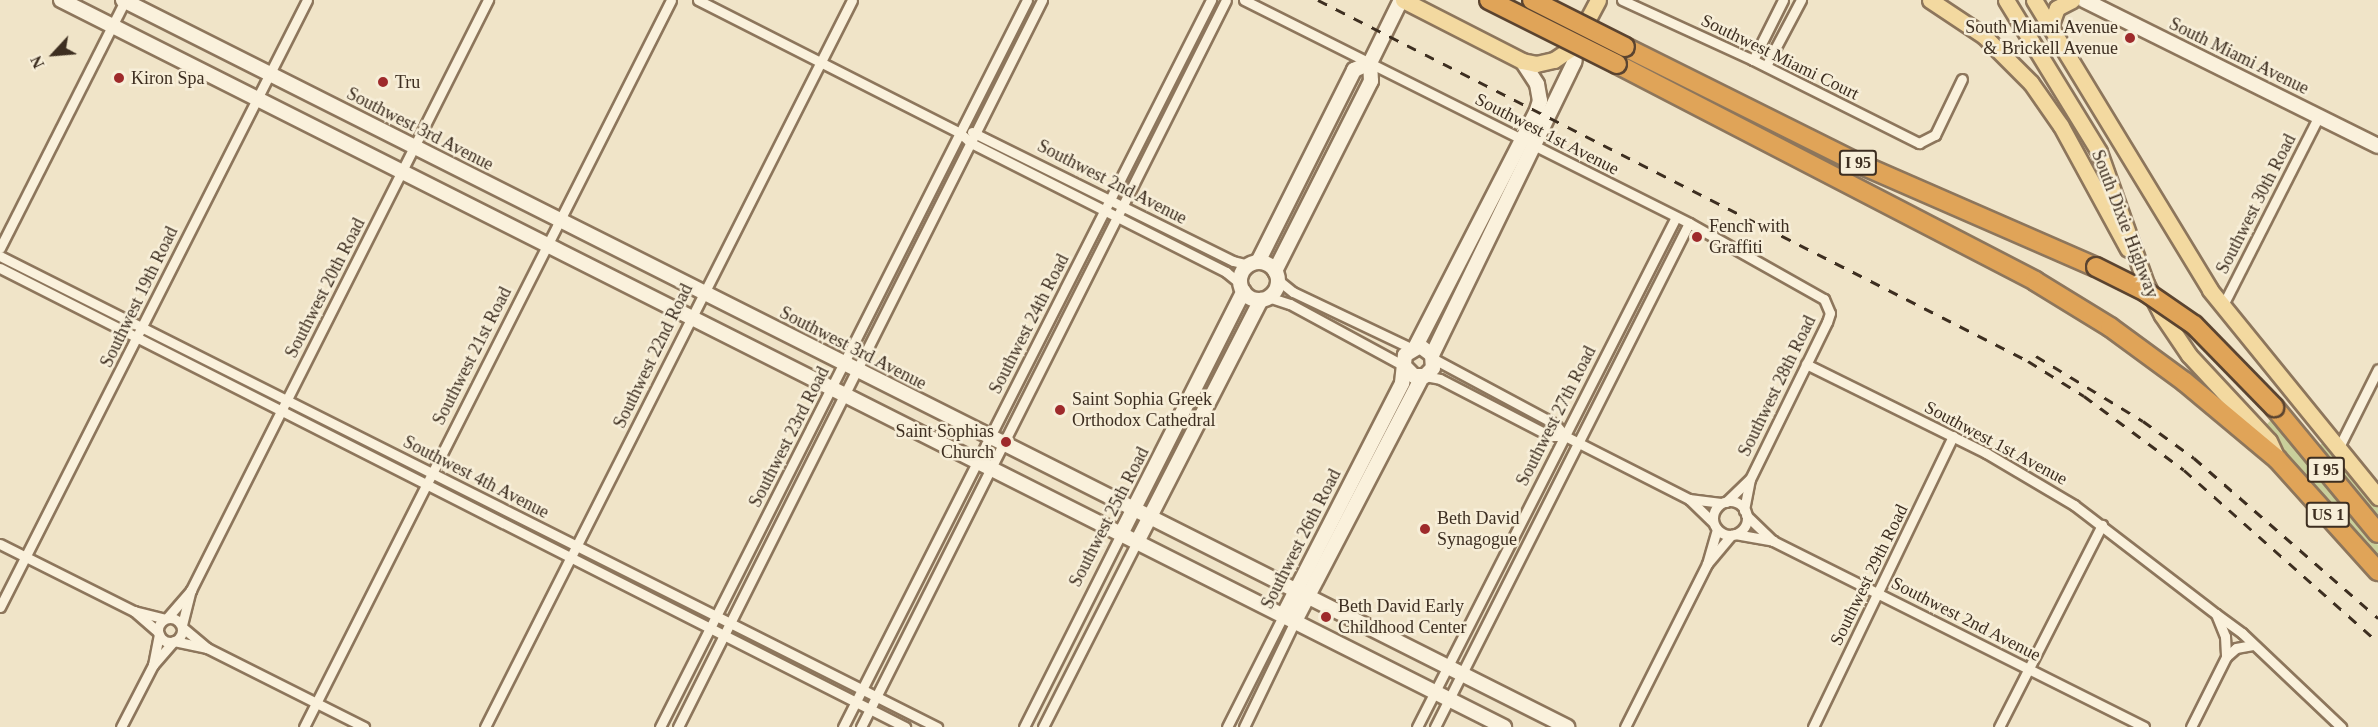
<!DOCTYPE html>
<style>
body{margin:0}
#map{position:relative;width:2378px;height:727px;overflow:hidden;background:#f0e4c8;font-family:"Times New Roman",serif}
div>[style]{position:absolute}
.green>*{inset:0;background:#c9cf9b}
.roads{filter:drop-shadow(2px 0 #8d765c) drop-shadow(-2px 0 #8d765c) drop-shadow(0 2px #8d765c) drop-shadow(0 -2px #8d765c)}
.street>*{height:9px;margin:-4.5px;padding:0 4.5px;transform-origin:4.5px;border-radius:4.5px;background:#faf1dc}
.street>.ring{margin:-4.5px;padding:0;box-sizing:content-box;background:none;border:9px solid #faf1dc;border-radius:50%}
.secondary>*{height:14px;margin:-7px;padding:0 7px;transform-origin:7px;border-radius:7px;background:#faf1dc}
.secondary>.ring{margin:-7px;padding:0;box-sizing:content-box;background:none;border:14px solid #faf1dc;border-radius:50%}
.primary>*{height:15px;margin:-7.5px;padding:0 7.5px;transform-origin:7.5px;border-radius:7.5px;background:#f3d9a0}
.highway>*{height:18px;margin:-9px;padding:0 9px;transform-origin:9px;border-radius:9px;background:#e0a458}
.rail>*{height:3px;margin-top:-1.5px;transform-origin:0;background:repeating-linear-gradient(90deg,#3d2e20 0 10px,transparent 0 20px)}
.bridges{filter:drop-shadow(2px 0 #5b4430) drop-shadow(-2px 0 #5b4430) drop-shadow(0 2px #5b4430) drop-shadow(0 -2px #5b4430)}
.highway-bridge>*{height:18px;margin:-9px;padding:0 9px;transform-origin:9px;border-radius:9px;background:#e0a458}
.dots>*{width:16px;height:16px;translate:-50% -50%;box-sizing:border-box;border:3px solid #f7eed8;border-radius:50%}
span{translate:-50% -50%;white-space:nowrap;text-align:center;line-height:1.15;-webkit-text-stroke:5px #f7eed8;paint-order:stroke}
.shield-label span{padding:2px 4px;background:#f7eed8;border:2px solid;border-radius:4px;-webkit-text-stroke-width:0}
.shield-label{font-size:16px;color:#3d2e20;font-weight:700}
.poi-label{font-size:18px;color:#3d2e20}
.right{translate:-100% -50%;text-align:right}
.left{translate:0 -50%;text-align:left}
.street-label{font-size:18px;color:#3d2e20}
.north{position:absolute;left:24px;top:24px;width:60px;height:60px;-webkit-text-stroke:4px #f7eed8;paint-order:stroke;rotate:244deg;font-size:16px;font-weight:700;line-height:24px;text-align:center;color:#3d2e20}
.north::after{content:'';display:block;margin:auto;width:21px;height:27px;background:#3d2e20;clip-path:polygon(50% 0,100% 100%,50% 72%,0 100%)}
</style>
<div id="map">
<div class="green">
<i style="clip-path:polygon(2271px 420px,2378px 545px,2378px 555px,2263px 428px)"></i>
<i style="clip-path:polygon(2324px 442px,2378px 507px,2378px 516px,2320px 445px)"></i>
</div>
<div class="roads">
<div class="street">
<i style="left:698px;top:0;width:294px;rotate:26.9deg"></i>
<i style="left:960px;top:133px;width:15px;rotate:42deg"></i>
<i style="left:971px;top:143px;width:286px;rotate:26.8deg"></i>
<i style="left:1226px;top:272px;width:19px;rotate:39deg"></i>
<i style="left:1244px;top:0;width:498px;rotate:26.6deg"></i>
<i style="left:1689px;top:223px;width:155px;rotate:29.4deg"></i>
<i style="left:1824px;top:299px;width:15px;rotate:67deg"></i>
<i style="left:1830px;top:313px;width:9px;rotate:108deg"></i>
<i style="left:1827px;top:322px;width:175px;rotate:116.1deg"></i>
<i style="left:1750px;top:479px;width:32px;rotate:101deg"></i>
<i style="left:1622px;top:0;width:144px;rotate:24.6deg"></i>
<i style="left:1753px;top:60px;width:186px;rotate:26.6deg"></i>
<i style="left:1919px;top:143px;width:18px;rotate:-27deg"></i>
<i style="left:1935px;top:135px;width:62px;rotate:-64.3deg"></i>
<i style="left:1753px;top:60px;width:67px;rotate:-63.4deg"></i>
<i style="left:1766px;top:66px;width:75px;rotate:-62.1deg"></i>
<i style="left:972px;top:132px;width:291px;rotate:26.3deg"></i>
<i style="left:1233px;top:261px;width:16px;rotate:14deg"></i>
<i style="left:0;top:248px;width:277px;rotate:-63.2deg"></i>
<i style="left:0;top:256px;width:1049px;rotate:26.69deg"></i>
<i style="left:0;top:268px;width:1015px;rotate:26.89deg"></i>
<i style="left:1278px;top:280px;width:19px;rotate:39deg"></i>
<i style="left:1293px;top:292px;width:131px;rotate:25.4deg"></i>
<i style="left:1268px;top:297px;width:23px;rotate:18deg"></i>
<i style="left:1290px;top:304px;width:130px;rotate:28.5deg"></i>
<i style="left:2222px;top:307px;width:214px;rotate:-63.1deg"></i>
<i style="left:1434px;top:359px;width:137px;rotate:28.2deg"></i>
<i style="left:1555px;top:424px;width:16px;rotate:50deg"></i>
<i style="left:1565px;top:436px;width:139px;rotate:26.9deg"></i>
<i style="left:1689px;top:499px;width:33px;rotate:44deg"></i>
<i style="left:1806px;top:364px;width:201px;rotate:26.3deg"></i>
<i style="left:1986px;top:453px;width:102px;rotate:30.6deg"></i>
<i style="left:2074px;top:505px;width:179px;rotate:37.5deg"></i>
<i style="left:2216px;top:614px;width:24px;rotate:68deg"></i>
<i style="left:2225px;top:636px;width:21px;rotate:87deg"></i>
<i style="left:1425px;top:376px;width:15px;rotate:11deg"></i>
<i style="left:1440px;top:379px;width:124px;rotate:27.4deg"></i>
<i style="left:1550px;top:436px;width:15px"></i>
<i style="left:2338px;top:449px;width:89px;rotate:-63.4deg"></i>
<i style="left:1689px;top:499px;width:32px;rotate:7deg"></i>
<i class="ring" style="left:1713px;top:501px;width:25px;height:25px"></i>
<i style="left:1726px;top:502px;width:33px;rotate:-44deg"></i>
<i style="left:1746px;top:515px;width:37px;rotate:44deg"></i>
<i style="left:1773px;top:541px;width:415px;rotate:26.6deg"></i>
<i style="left:1735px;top:534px;width:39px;rotate:10deg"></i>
<i style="left:0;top:544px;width:150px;rotate:26.6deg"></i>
<i style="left:134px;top:611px;width:32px;rotate:41deg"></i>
<i style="left:1707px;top:564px;width:36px;rotate:-74deg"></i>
<i style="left:0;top:607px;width:680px;rotate:-63.17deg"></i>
<i style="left:134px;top:611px;width:32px;rotate:14deg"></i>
<i style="left:2216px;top:614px;width:32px;rotate:36deg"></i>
<i style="left:2242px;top:633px;width:137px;rotate:43.5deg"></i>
<i class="ring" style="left:158px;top:618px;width:15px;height:15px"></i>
<i style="left:167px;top:618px;width:37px;rotate:-49deg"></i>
<i style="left:191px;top:590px;width:661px;rotate:-63.28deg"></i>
<i style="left:182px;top:625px;width:36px;rotate:-76deg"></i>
<i style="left:182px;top:627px;width:33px;rotate:40deg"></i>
<i style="left:174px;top:641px;width:34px;rotate:12deg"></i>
<i style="left:207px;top:648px;width:176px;rotate:26.7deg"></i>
<i style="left:153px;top:665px;width:31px;rotate:-79deg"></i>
<i style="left:121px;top:727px;width:70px;rotate:-62.7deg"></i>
<i style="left:153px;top:665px;width:30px;rotate:-49deg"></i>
<i style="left:304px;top:727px;width:814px;rotate:-63.21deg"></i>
<i style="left:485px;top:727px;width:814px;rotate:-63.21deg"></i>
<i style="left:660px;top:727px;width:814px;rotate:-63.21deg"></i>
<i style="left:678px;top:727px;width:813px;rotate:-63.4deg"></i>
<i style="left:843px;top:727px;width:815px;rotate:-63.15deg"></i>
<i style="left:861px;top:727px;width:813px;rotate:-63.34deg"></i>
<i style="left:1024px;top:727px;width:216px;rotate:-63.3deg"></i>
<i style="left:1043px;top:727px;width:208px;rotate:-63.1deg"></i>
<i style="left:1227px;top:727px;width:124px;rotate:-63.2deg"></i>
<i style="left:1244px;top:727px;width:118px;rotate:-64.3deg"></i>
<i style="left:1417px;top:727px;width:572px;rotate:-63.08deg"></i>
<i style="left:1435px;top:727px;width:564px;rotate:-63.25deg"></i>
<i style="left:1625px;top:727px;width:182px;rotate:-63.3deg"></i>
<i style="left:1707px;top:564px;width:38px;rotate:-50deg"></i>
<i style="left:1813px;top:727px;width:323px;rotate:-64.3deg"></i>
<i style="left:1999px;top:727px;width:227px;rotate:-63deg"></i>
<i style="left:2191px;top:727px;width:78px;rotate:-63.4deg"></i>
<i style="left:2226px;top:657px;width:13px;rotate:-42deg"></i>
<i style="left:2236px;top:648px;width:17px;rotate:-10deg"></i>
</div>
<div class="secondary">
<i style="left:61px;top:0;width:1616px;rotate:26.74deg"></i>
<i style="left:123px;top:0;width:1617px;rotate:26.72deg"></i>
<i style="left:2084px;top:0;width:328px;rotate:26.4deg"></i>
<i style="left:1258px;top:262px;width:215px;rotate:-63.4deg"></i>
<i style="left:1354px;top:70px;width:17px;rotate:-24deg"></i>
<i class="ring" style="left:1240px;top:262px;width:24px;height:24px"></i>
<i style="left:1275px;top:271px;width:213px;rotate:-63.2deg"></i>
<i style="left:1371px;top:81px;width:18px;rotate:-93deg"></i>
<i style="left:1370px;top:63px;width:70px;rotate:-63.8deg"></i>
<i style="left:1416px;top:346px;width:262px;rotate:-62.8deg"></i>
<i style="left:1536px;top:113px;width:13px;rotate:-72deg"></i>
<i style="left:1540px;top:101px;width:17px;rotate:-100deg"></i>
<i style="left:1537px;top:84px;width:27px;rotate:-123deg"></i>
<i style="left:1432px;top:355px;width:326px;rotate:-64.1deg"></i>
<i style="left:1574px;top:62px;width:24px;rotate:-78deg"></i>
<i style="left:1121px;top:534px;width:272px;rotate:-63.2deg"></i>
<i style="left:1137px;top:542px;width:272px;rotate:-62.9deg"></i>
<i style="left:1283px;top:616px;width:262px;rotate:-62.9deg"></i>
<i style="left:1402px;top:383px;width:28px;rotate:-84deg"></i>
<i style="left:1405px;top:355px;width:17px;rotate:-31deg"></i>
<i style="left:1420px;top:346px;width:15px;rotate:37deg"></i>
<i style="left:1432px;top:355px;width:13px;rotate:86deg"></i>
<i style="left:1433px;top:368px;width:11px;rotate:135deg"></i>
<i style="left:1425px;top:376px;width:11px;rotate:180deg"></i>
<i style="left:1414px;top:376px;width:13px;rotate:-135deg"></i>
<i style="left:1295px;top:621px;width:275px;rotate:-62.5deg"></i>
</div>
<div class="primary">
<i style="left:1403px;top:0;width:134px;rotate:27.1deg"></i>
<i style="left:1522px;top:61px;width:14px;rotate:12deg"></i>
<i style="left:1536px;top:64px;width:18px;rotate:-13deg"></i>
<i style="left:1554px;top:60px;width:23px;rotate:-34deg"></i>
<i style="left:1573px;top:47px;width:53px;rotate:-62deg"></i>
<i style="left:1930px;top:0;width:65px;rotate:33.7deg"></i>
<i style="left:1984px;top:36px;width:66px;rotate:45deg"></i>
<i style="left:2031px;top:83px;width:52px;rotate:55.1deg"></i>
<i style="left:2061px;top:126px;width:140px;rotate:61.4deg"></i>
<i style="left:2006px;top:0;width:178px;rotate:58.5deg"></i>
<i style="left:2099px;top:152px;width:140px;rotate:70.4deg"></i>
<i style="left:2146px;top:284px;width:35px;rotate:63deg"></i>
<i style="left:2162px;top:315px;width:48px;rotate:56deg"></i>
<i style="left:2189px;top:355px;width:117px;rotate:47.1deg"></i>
<i style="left:2269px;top:441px;width:14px;rotate:65deg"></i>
<i style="left:2034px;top:0;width:339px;rotate:58.7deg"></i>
<i style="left:2210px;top:290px;width:267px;rotate:50.9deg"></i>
<i style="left:2050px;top:27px;width:20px;rotate:-70deg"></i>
<i style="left:2057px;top:8px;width:17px;rotate:-28deg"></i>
</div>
<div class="highway">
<i style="left:1625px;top:47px;width:265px;rotate:26.5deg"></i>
<i style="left:1862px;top:165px;width:255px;rotate:23.6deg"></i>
<i style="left:1617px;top:64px;width:471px;rotate:27.4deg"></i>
<i style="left:2035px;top:281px;width:88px;rotate:31.5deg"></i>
<i style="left:2110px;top:327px;width:93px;rotate:36.3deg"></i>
<i style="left:2185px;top:382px;width:120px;rotate:39.9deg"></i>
<i style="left:2277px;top:459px;width:151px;rotate:48deg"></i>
<i style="left:2274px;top:407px;width:163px;rotate:50.5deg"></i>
</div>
</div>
<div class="rail">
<i style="left:1318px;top:0;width:797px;rotate:26.95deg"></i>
<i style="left:2028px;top:361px;width:66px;rotate:32deg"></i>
<i style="left:2084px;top:396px;width:124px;rotate:36.5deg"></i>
<i style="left:2184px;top:470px;width:259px;rotate:41.6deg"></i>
<i style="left:2036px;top:356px;width:125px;rotate:31.3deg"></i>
<i style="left:2143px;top:421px;width:63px;rotate:36deg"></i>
<i style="left:2194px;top:458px;width:244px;rotate:41deg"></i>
</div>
<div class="bridges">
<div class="highway-bridge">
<i style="left:1489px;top:0;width:143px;rotate:26.6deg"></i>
<i style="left:1532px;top:0;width:104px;rotate:26.8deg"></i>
<i style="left:2096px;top:267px;width:56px;rotate:26.6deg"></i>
<i style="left:2146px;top:292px;width:58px;rotate:34.5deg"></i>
<i style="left:2194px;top:325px;width:115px;rotate:45.7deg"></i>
</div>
</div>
<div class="dots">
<i style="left:2130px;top:38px;background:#9e2a2b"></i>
<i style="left:119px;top:78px;background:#9e2a2b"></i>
<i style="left:383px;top:82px;background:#9e2a2b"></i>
<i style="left:1697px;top:237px;background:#9e2a2b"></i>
<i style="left:1060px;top:410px;background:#9e2a2b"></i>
<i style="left:1006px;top:442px;background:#9e2a2b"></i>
<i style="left:1425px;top:529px;background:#9e2a2b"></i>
<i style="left:1326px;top:617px;background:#9e2a2b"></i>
</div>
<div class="shield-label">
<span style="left:1858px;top:163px">I 95</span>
<span style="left:2326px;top:470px">I 95</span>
<span style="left:2328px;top:515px">US 1</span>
</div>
<div class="poi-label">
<span class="right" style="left:2118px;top:38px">South Miami Avenue<br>&amp; Brickell Avenue</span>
<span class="left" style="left:131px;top:78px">Kiron Spa</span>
<span class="left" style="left:395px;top:82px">Tru</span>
<span class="left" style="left:1709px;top:237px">Fench with<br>Graffiti</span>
<span class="left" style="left:1072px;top:410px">Saint Sophia Greek<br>Orthodox Cathedral</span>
<span class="right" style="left:994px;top:442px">Saint Sophias<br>Church</span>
<span class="left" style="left:1437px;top:529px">Beth David<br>Synagogue</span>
<span class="left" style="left:1338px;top:617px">Beth David Early<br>Childhood Center</span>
</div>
<div class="street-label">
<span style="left:2239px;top:56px;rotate:26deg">South Miami Avenue</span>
<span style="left:1780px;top:57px;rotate:26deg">Southwest Miami Court</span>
<span style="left:420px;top:129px;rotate:27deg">Southwest 3rd Avenue</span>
<span style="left:1547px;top:134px;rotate:27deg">Southwest 1st Avenue</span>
<span style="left:1112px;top:182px;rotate:27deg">Southwest 2nd Avenue</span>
<span style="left:2256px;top:204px;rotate:-63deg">Southwest 30th Road</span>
<span style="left:2125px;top:224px;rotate:69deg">South Dixie Highway</span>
<span style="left:325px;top:288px;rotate:-63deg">Southwest 20th Road</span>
<span style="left:139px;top:297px;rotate:-64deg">Southwest 19th Road</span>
<span style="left:1029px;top:324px;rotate:-63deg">Southwest 24th Road</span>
<span style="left:853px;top:348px;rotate:27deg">Southwest 3rd Avenue</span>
<span style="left:472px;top:356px;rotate:-63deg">Southwest 21st Road</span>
<span style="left:653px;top:356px;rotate:-64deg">Southwest 22nd Road</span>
<span style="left:1777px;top:386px;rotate:-64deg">Southwest 28th Road</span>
<span style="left:1556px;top:416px;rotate:-63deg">Southwest 27th Road</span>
<span style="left:789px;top:437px;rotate:-63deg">Southwest 23rd Road</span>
<span style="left:1996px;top:443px;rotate:28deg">Southwest 1st Avenue</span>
<span style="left:476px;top:477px;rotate:27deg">Southwest 4th Avenue</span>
<span style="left:1109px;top:517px;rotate:-63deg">Southwest 25th Road</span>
<span style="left:1301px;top:539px;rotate:-63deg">Southwest 26th Road</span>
<span style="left:1869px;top:575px;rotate:-64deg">Southwest 29th Road</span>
<span style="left:1966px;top:619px;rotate:27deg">Southwest 2nd Avenue</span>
</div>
<div class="north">N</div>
</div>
